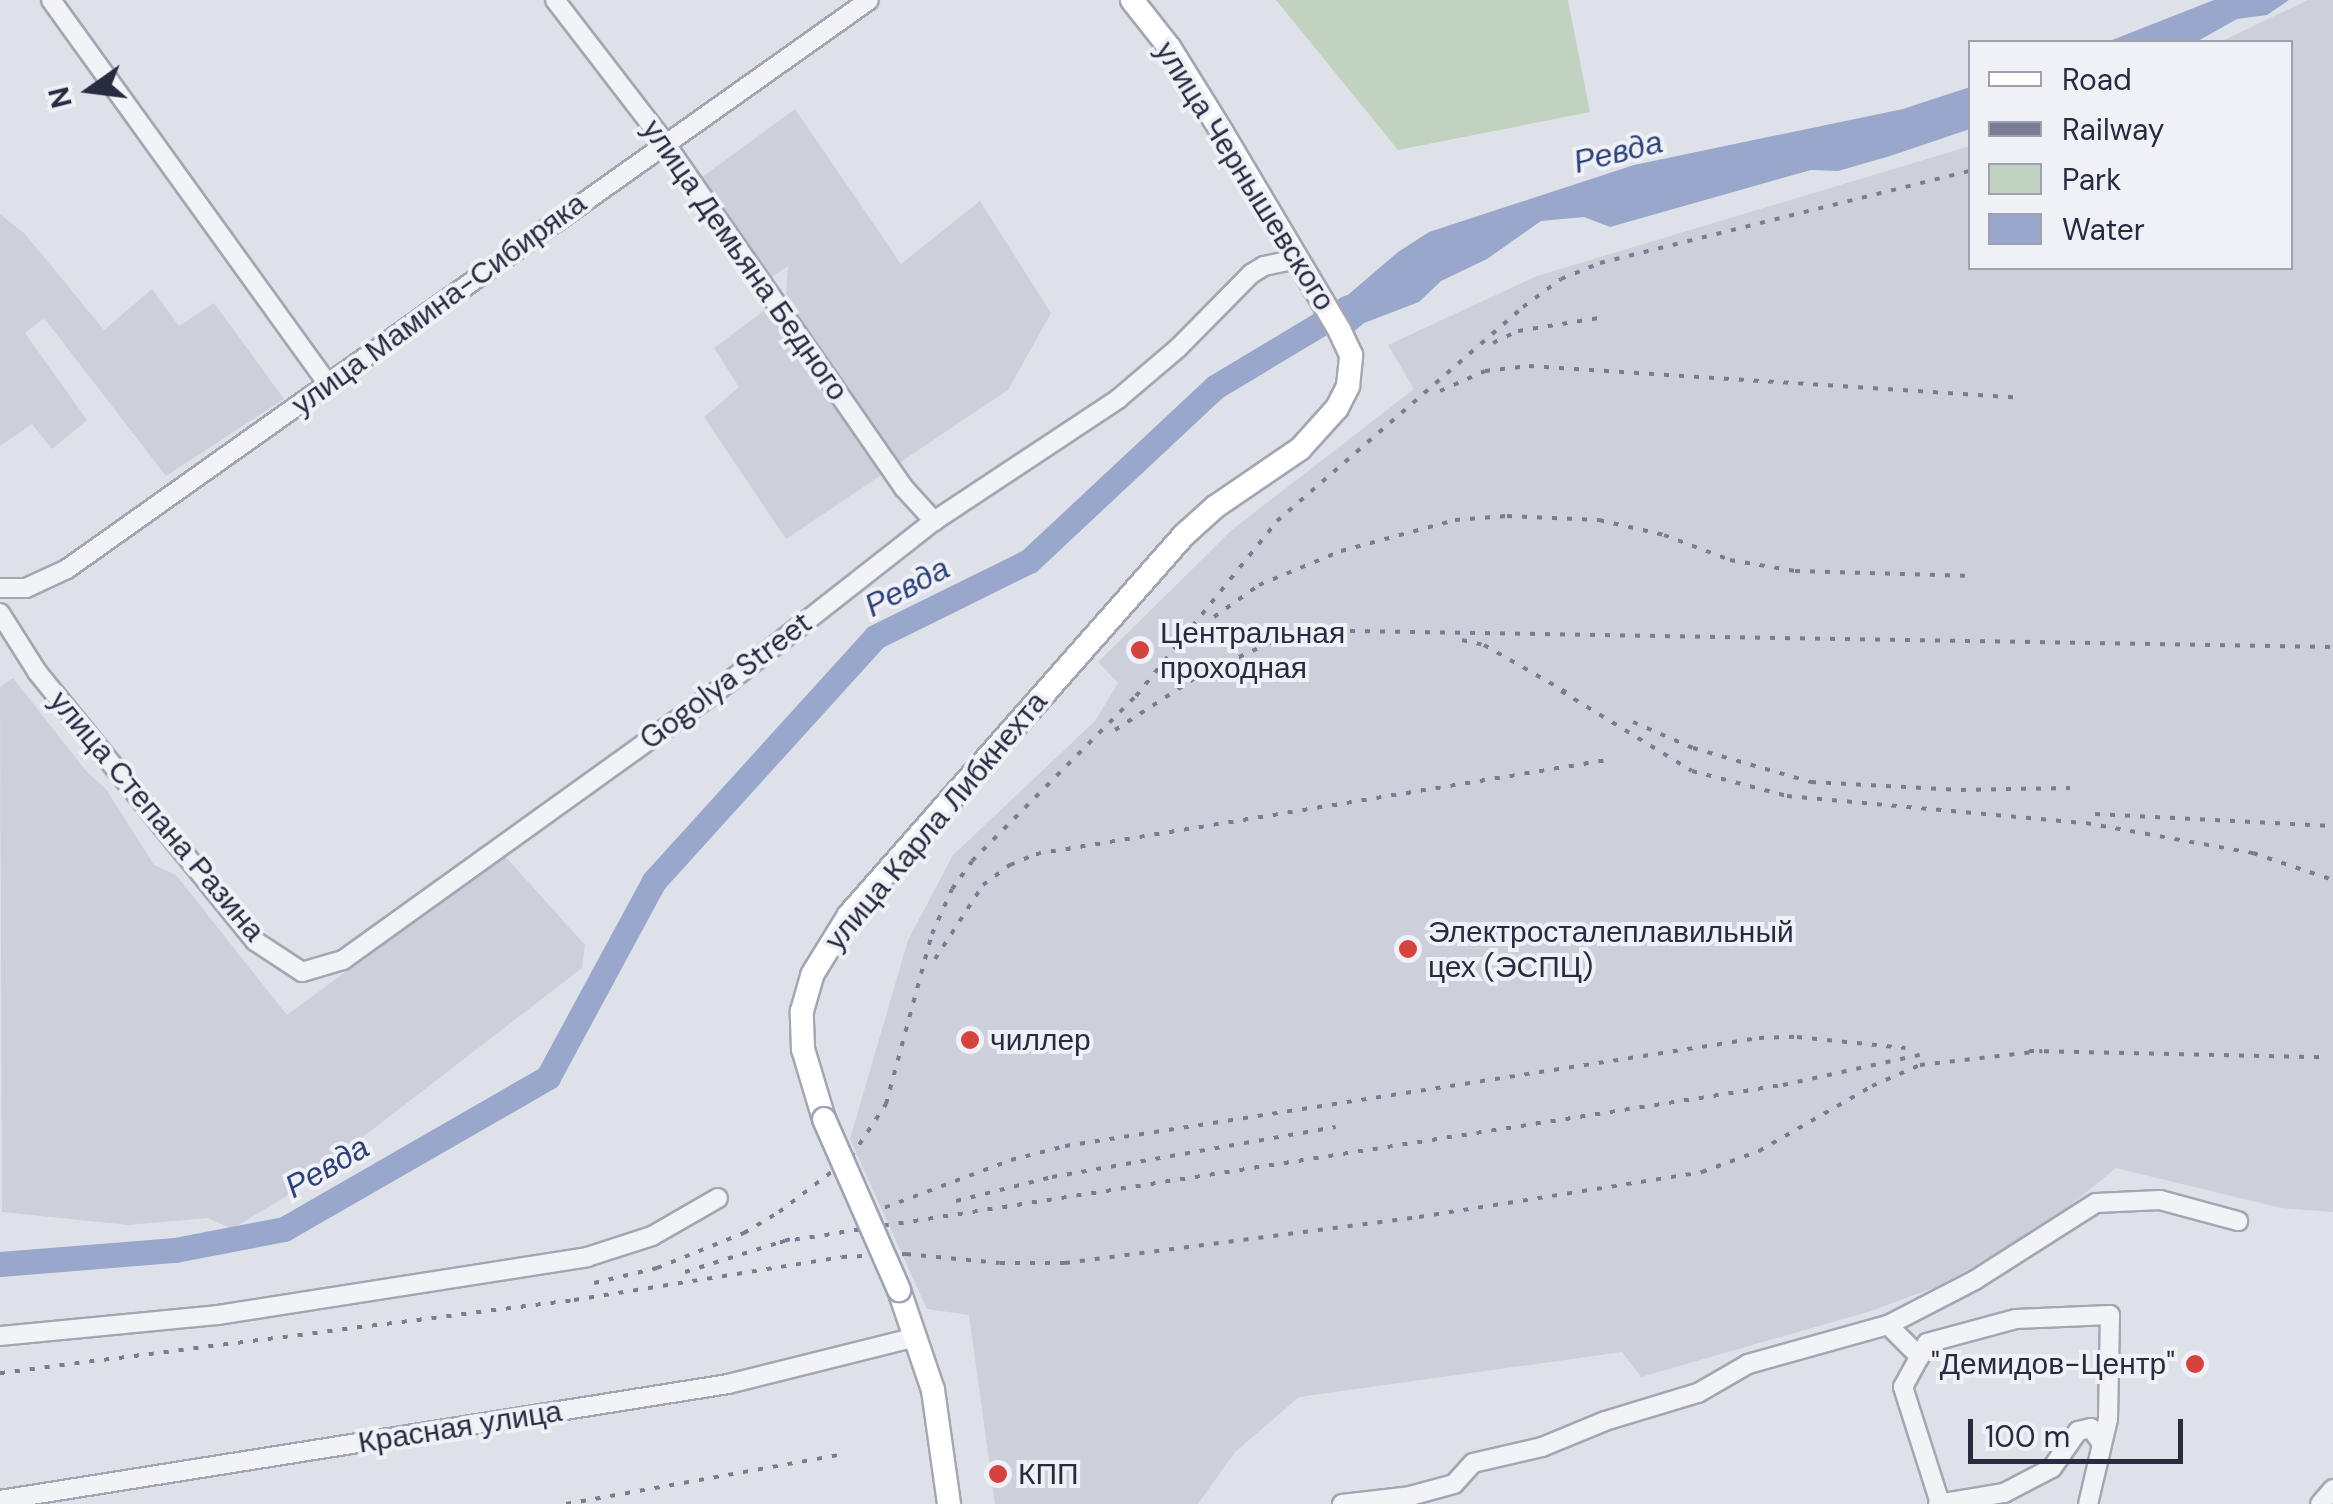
<!DOCTYPE html>
<meta charset="utf-8">
<style>
body{margin:0}
#map{position:relative;width:2333px;height:1504px;overflow:hidden;background:#dfe1e9;font-family:"DM Sans",sans-serif}
div>[style]{position:absolute}
.built>*{inset:0;background:#cdd0db}
.green>*{inset:0;background:#c1d3c0}
.water>*{inset:0;background:#98a7cb}
.river>*{height:25px;margin:-12.5px;padding:0 12.5px;transform-origin:12.5px;border-radius:12.5px;background:#98a7cb}
.roads{filter:drop-shadow(2px 0 #a4a7b3) drop-shadow(-2px 0 #a4a7b3) drop-shadow(0 2px #a4a7b3) drop-shadow(0 -2px #a4a7b3)}
.minor>*{height:18px;margin:-9px;padding:0 9px;transform-origin:9px;border-radius:9px;background:#f2f3f7}
.major>*{height:22px;margin:-11px;padding:0 11px;transform-origin:11px;border-radius:11px;background:#fff}
.rail>*{height:4px;margin-top:-2px;transform-origin:0;background:repeating-linear-gradient(90deg,#787d94 0 5px,transparent 0 15px)}
.bridges{filter:drop-shadow(2px 0 #9ea3b5) drop-shadow(-2px 0 #9ea3b5) drop-shadow(0 2px #9ea3b5) drop-shadow(0 -2px #9ea3b5)}
.major-bridge>*{height:22px;margin:-11px;padding:0 11px;transform-origin:11px;border-radius:11px;background:#fff}
.dots>*{width:28px;height:28px;translate:-50% -50%;box-sizing:border-box;border:5px solid #eff1f7;border-radius:50%}
span{translate:-50% -50%;white-space:nowrap;text-align:center;line-height:1.15;-webkit-text-stroke:8px #eff1f7;paint-order:stroke}
.street-label{font-size:30px;color:#272c41}
.poi-label{font-size:30px;color:#272c41}
.left{translate:0 -50%;text-align:left}
.right{translate:-100% -50%;text-align:right}
.water-label{font-size:32px;color:#2f4277;font-style:italic}
.legend{position:absolute;left:1968px;top:40px;width:325px;height:230px;box-sizing:border-box;background:#eff1f7;border:2px solid #9fa2ae;margin:0;padding:12px 18px;list-style:none;font-size:30px;color:#272c41}
.legend li{display:flex;align-items:center;gap:20px;height:50px}
.legend b{width:50px;border:2px solid #9fa2ae}
.north{position:absolute;left:40px;top:40px;width:100px;height:100px;-webkit-text-stroke:8px #eff1f7;paint-order:stroke;rotate:256deg;font-size:28px;font-weight:700;line-height:40px;text-align:center;color:#272c41}
.north::after{content:'';display:block;margin:auto;width:35px;height:45px;background:#272c41;clip-path:polygon(50% 0,100% 100%,50% 72%,0 100%)}
.scale{position:absolute;left:1968px;top:1419px;width:215px;height:45px;box-sizing:border-box;border:5px solid #272c41;border-top:0;padding-left:12px;font-size:30px;line-height:35px;white-space:nowrap;color:#272c41;-webkit-text-stroke:8px #eff1f7;paint-order:stroke}
</style>
<div id="map">
<div class="built">
<i style="clip-path:polygon(2308px 0,2333px 0,2333px 1212px,2281px 1208px,2116px 1168px,2035px 1234px,1936px 1287px,1871px 1311px,1641px 1377px,1622px 1352px,1299px 1397px,1235px 1452px,1198px 1504px,995px 1504px,969px 1315px,927px 1309px,850px 1139px,908px 940px,953px 855px,1095px 721px,1118px 683px,1098px 662px,1233px 529px,1414px 389px,1388px 345px,1537px 276px,1970px 146px,1970px 268px,2290px 268px,2290px 42px,2220px 42px)"></i>
<i style="clip-path:polygon(795px 109px,901px 264px,980px 201px,1051px 313px,1008px 390px,786px 539px,704px 417px,739px 387px,714px 348px,786px 294px,788px 266px,768px 280px,698px 180px)"></i>
<i style="clip-path:polygon(0 214px,25px 234px,104px 330px,152px 289px,179px 326px,214px 303px,284px 399px,166px 476px,44px 318px,25px 333px,87px 420px,52px 449px,32px 424px,0 446px)"></i>
<i style="clip-path:polygon(13px 678px,87px 772px,106px 789px,154px 865px,176px 875px,287px 1015px,504px 855px,585px 945px,582px 968px,285px 1197px,232px 1229px,208px 1218px,128px 1225px,2px 1212px,0 687px)"></i>
</div>
<div class="green">
<i style="clip-path:polygon(1276px 0,1568px 0,1590px 112px,1398px 150px)"></i>
</div>
<div class="water">
<i style="clip-path:polygon(2214px 0,2289px 0,2267px 15px,2237px 19px,2196px 42px,2107px 42px)"></i>
<i style="clip-path:polygon(1970px 87px,1970px 129px,1890px 156px,1838px 171px,1811px 170px,1610px 227px,1584px 217px,1541px 221px,1487px 259px,1441px 281px,1419px 302px,1364px 323px,1351px 334px,1335px 306px,1398px 252px,1429px 232px,1634px 165px,1903px 109px)"></i>
</div>
<div class="river">
<i style="left:0;top:1264px;width:176px;rotate:-4.6deg"></i>
<i style="left:175px;top:1250px;width:111px;rotate:-10.9deg"></i>
<i style="left:284px;top:1229px;width:305px;rotate:-29.9deg"></i>
<i style="left:548px;top:1077px;width:223px;rotate:-61.6deg"></i>
<i style="left:654px;top:881px;width:329px;rotate:-47.8deg"></i>
<i style="left:875px;top:637px;width:172px;rotate:-26.3deg"></i>
<i style="left:1029px;top:561px;width:255px;rotate:-43.1deg"></i>
<i style="left:1215px;top:387px;width:155px;rotate:-31deg"></i>
</div>
<div class="roads">
<div class="minor">
<i style="left:51px;top:0;width:473px;rotate:54.2deg"></i>
<i style="left:555px;top:0;width:180px;rotate:52.4deg"></i>
<i style="left:665px;top:143px;width:420px;rotate:55.3deg"></i>
<i style="left:904px;top:488px;width:45px;rotate:47.7deg"></i>
<i style="left:0;top:588px;width:26px"></i>
<i style="left:26px;top:588px;width:45px;rotate:-24.9deg"></i>
<i style="left:67px;top:569px;width:983px;rotate:-35.35deg"></i>
<i style="left:0;top:613px;width:71px;rotate:57.7deg"></i>
<i style="left:38px;top:673px;width:345px;rotate:51deg"></i>
<i style="left:255px;top:941px;width:56px;rotate:33.4deg"></i>
<i style="left:302px;top:972px;width:43px;rotate:-16.3deg"></i>
<i style="left:343px;top:960px;width:461px;rotate:-35.7deg"></i>
<i style="left:717px;top:691px;width:276px;rotate:-38.1deg"></i>
<i style="left:934px;top:521px;width:221px;rotate:-33.5deg"></i>
<i style="left:1118px;top:399px;width:79px;rotate:-40.4deg"></i>
<i style="left:1178px;top:348px;width:104px;rotate:-45.4deg"></i>
<i style="left:1251px;top:274px;width:15px;rotate:-32deg"></i>
<i style="left:1264px;top:266px;width:33px;rotate:-12deg"></i>
<i style="left:1888px;top:1325px;width:45px;rotate:45deg"></i>
<i style="left:0;top:1336px;width:219px;rotate:-5.5deg"></i>
<i style="left:218px;top:1315px;width:374px;rotate:-8.9deg"></i>
<i style="left:587px;top:1257px;width:68px;rotate:-17.9deg"></i>
<i style="left:652px;top:1236px;width:76px;rotate:-29.9deg"></i>
<i style="left:0;top:1500px;width:737px;rotate:-9.05deg"></i>
<i style="left:728px;top:1384px;width:194px;rotate:-14deg"></i>
<i style="left:1940px;top:1503px;width:122px;rotate:-107.7deg"></i>
<i style="left:1903px;top:1387px;width:50px;rotate:-61.4deg"></i>
<i style="left:1927px;top:1343px;width:92px;rotate:-15.1deg"></i>
<i style="left:2016px;top:1319px;width:94px;rotate:-2.4deg"></i>
<i style="left:2110px;top:1315px;width:104px;rotate:91.1deg"></i>
<i style="left:2108px;top:1419px;width:87px;rotate:103.2deg"></i>
<i style="left:1342px;top:1504px;width:68px;rotate:-6.7deg"></i>
<i style="left:1410px;top:1496px;width:46px;rotate:-15.3deg"></i>
<i style="left:1454px;top:1484px;width:28px;rotate:-48deg"></i>
<i style="left:1473px;top:1463px;width:71px;rotate:-13.1deg"></i>
<i style="left:1542px;top:1447px;width:68px;rotate:-22.4deg"></i>
<i style="left:1605px;top:1421px;width:97px;rotate:-16.8deg"></i>
<i style="left:1698px;top:1393px;width:58px;rotate:-30.1deg"></i>
<i style="left:1748px;top:1364px;width:145px;rotate:-15.6deg"></i>
<i style="left:1888px;top:1325px;width:98px;rotate:-27.3deg"></i>
<i style="left:1975px;top:1280px;width:143px;rotate:-32.5deg"></i>
<i style="left:2096px;top:1203px;width:64px;rotate:-2.7deg"></i>
<i style="left:2160px;top:1200px;width:81px;rotate:15.1deg"></i>
<i style="left:1938px;top:1504px;width:67px;rotate:-9.5deg"></i>
<i style="left:2004px;top:1493px;width:54px;rotate:-27.5deg"></i>
<i style="left:2052px;top:1468px;width:45px;rotate:-54.9deg"></i>
<i style="left:2078px;top:1431px;width:13px;rotate:-13deg"></i>
<i style="left:2091px;top:1428px;width:19px;rotate:55deg"></i>
<i style="left:2320px;top:1504px;width:20px;rotate:-49deg"></i>
</div>
<div class="major">
<i style="left:824px;top:1119px;width:73px;rotate:-106.7deg"></i>
<i style="left:803px;top:1049px;width:38px;rotate:-92deg"></i>
<i style="left:802px;top:1011px;width:37px;rotate:-74deg"></i>
<i style="left:812px;top:975px;width:70px;rotate:-58.3deg"></i>
<i style="left:849px;top:915px;width:507px;rotate:-48.6deg"></i>
<i style="left:1184px;top:535px;width:42px;rotate:-42.1deg"></i>
<i style="left:1215px;top:507px;width:103px;rotate:-34.3deg"></i>
<i style="left:1300px;top:449px;width:55px;rotate:-47.9deg"></i>
<i style="left:1337px;top:408px;width:25px;rotate:-63deg"></i>
<i style="left:1348px;top:386px;width:31px;rotate:-84deg"></i>
<i style="left:1351px;top:355px;width:26px;rotate:-115deg"></i>
<i style="left:1340px;top:331px;width:231px;rotate:-120.7deg"></i>
<i style="left:1222px;top:132px;width:100px;rotate:-121.9deg"></i>
<i style="left:1169px;top:47px;width:60px;rotate:-128.2deg"></i>
<i style="left:899px;top:1290px;width:106px;rotate:71.2deg"></i>
<i style="left:933px;top:1390px;width:115px;rotate:82deg"></i>
</div>
</div>
<div class="rail">
<i style="left:1493px;top:343px;width:28px;rotate:-26deg"></i>
<i style="left:1518px;top:331px;width:82px;rotate:-9.1deg"></i>
<i style="left:1440px;top:391px;width:49px;rotate:-24deg"></i>
<i style="left:1485px;top:371px;width:44px;rotate:-6.5deg"></i>
<i style="left:1529px;top:366px;width:485px;rotate:3.7deg"></i>
<i style="left:1214px;top:617px;width:55px;rotate:-35.4deg"></i>
<i style="left:1259px;top:585px;width:89px;rotate:-22.5deg"></i>
<i style="left:1341px;top:551px;width:118px;rotate:-15.2deg"></i>
<i style="left:1455px;top:520px;width:52px;rotate:-4.4deg"></i>
<i style="left:1507px;top:516px;width:92px;rotate:2.5deg"></i>
<i style="left:1599px;top:520px;width:67px;rotate:13deg"></i>
<i style="left:1664px;top:535px;width:71px;rotate:20.7deg"></i>
<i style="left:1730px;top:560px;width:66px;rotate:9.6deg"></i>
<i style="left:1795px;top:571px;width:179px;rotate:1.6deg"></i>
<i style="left:1462px;top:640px;width:23px;rotate:13deg"></i>
<i style="left:1484px;top:645px;width:103px;rotate:29.8deg"></i>
<i style="left:1561px;top:691px;width:153px;rotate:31.4deg"></i>
<i style="left:1692px;top:771px;width:98px;rotate:14.7deg"></i>
<i style="left:1787px;top:796px;width:300px;rotate:5.2deg"></i>
<i style="left:2086px;top:823px;width:170px;rotate:10.2deg"></i>
<i style="left:2253px;top:853px;width:84px;rotate:18.6deg"></i>
<i style="left:1633px;top:722px;width:65px;rotate:23.4deg"></i>
<i style="left:1693px;top:748px;width:123px;rotate:16.1deg"></i>
<i style="left:1811px;top:782px;width:150px;rotate:3.1deg"></i>
<i style="left:1961px;top:790px;width:109px;rotate:-1.1deg"></i>
<i style="left:1115px;top:730px;width:99px;rotate:-33deg"></i>
<i style="left:1198px;top:676px;width:88px;rotate:-24.8deg"></i>
<i style="left:1278px;top:639px;width:72px;rotate:-6.3deg"></i>
<i style="left:1350px;top:631px;width:983px;rotate:0.93deg"></i>
<i style="left:2095px;top:814px;width:238px;rotate:2.9deg"></i>
<i style="left:935px;top:959px;width:88px;rotate:-57deg"></i>
<i style="left:983px;top:885px;width:34px;rotate:-37deg"></i>
<i style="left:1010px;top:865px;width:28px;rotate:-23deg"></i>
<i style="left:1036px;top:854px;width:585px;rotate:-9.35deg"></i>
<i style="left:2029px;top:1051px;width:296px;rotate:1.2deg"></i>
<i style="left:956px;top:1201px;width:99px;rotate:-14deg"></i>
<i style="left:1052px;top:1177px;width:288px;rotate:-10deg"></i>
<i style="left:857px;top:1218px;width:165px;rotate:-20.6deg"></i>
<i style="left:1011px;top:1160px;width:56px;rotate:-14.5deg"></i>
<i style="left:1065px;top:1146px;width:702px;rotate:-8.85deg"></i>
<i style="left:1759px;top:1038px;width:38px;rotate:-2deg"></i>
<i style="left:1797px;top:1037px;width:109px;rotate:5.8deg"></i>
<i style="left:780px;top:1242px;width:1015px;rotate:-8.9deg"></i>
<i style="left:1783px;top:1085px;width:144px;rotate:-12.4deg"></i>
<i style="left:685px;top:1272px;width:110px;rotate:-17.4deg"></i>
<i style="left:594px;top:1283px;width:65px;rotate:-13.4deg"></i>
<i style="left:657px;top:1268px;width:94px;rotate:-21.9deg"></i>
<i style="left:744px;top:1233px;width:41px;rotate:-31deg"></i>
<i style="left:779px;top:1212px;width:91px;rotate:-37.4deg"></i>
<i style="left:851px;top:1157px;width:64px;rotate:-56.6deg"></i>
<i style="left:886px;top:1104px;width:176px;rotate:-74.9deg"></i>
<i style="left:932px;top:934px;width:49px;rotate:-66deg"></i>
<i style="left:952px;top:889px;width:34px;rotate:-54deg"></i>
<i style="left:972px;top:861px;width:233px;rotate:-45.2deg"></i>
<i style="left:1136px;top:696px;width:225px;rotate:-51.1deg"></i>
<i style="left:1277px;top:521px;width:326px;rotate:-41deg"></i>
<i style="left:1523px;top:307px;width:47px;rotate:-36.4deg"></i>
<i style="left:1561px;top:279px;width:42px;rotate:-22.3deg"></i>
<i style="left:1600px;top:263px;width:381px;rotate:-14deg"></i>
<i style="left:0;top:1373px;width:579px;rotate:-7.25deg"></i>
<i style="left:574px;top:1300px;width:271px;rotate:-9.1deg"></i>
<i style="left:842px;top:1257px;width:64px;rotate:-2.7deg"></i>
<i style="left:906px;top:1254px;width:94px;rotate:5.5deg"></i>
<i style="left:1000px;top:1263px;width:65px"></i>
<i style="left:1065px;top:1263px;width:357px;rotate:-7.4deg"></i>
<i style="left:1419px;top:1217px;width:287px;rotate:-9deg"></i>
<i style="left:1702px;top:1172px;width:61px;rotate:-20.2deg"></i>
<i style="left:1759px;top:1151px;width:130px;rotate:-29.9deg"></i>
<i style="left:1872px;top:1086px;width:52px;rotate:-23.6deg"></i>
<i style="left:1920px;top:1065px;width:123px;rotate:-6.5deg"></i>
<i style="left:566px;top:1504px;width:276px;rotate:-10.2deg"></i>
</div>
<div class="bridges">
<div class="major-bridge">
<i style="left:824px;top:1119px;width:187px;rotate:66.3deg"></i>
</div>
</div>
<div class="dots">
<i style="left:1140px;top:650px;background:#d5433e"></i>
<i style="left:1408px;top:949px;background:#d5433e"></i>
<i style="left:970px;top:1040px;background:#d5433e"></i>
<i style="left:2195px;top:1364px;background:#d5433e"></i>
<i style="left:998px;top:1474px;background:#d5433e"></i>
</div>
<div class="street-label">
<span style="left:1245px;top:176px;rotate:58deg">улица Чернышевского</span>
<span style="left:745px;top:260px;rotate:55deg">улица Демьяна Бедного</span>
<span style="left:439px;top:304px;rotate:-36deg">улица Мамина-Сибиряка</span>
<span style="left:726px;top:681px;rotate:-37deg">Gogolya Street</span>
<span style="left:157px;top:816px;rotate:50deg">улица Степана Разина</span>
<span style="left:936px;top:821px;rotate:-50deg">улица Карла Либкнехта</span>
<span style="left:460px;top:1427px;rotate:-9deg">Красная улица</span>
</div>
<div class="poi-label">
<span class="left" style="left:1160px;top:650px">Центральная<br>проходная</span>
<span class="left" style="left:1428px;top:949px">Электросталеплавильный<br>цех (ЭСПЦ)</span>
<span class="left" style="left:990px;top:1040px">чиллер</span>
<span class="right" style="left:2175px;top:1364px">"Демидов-Центр"</span>
<span class="left" style="left:1018px;top:1474px">КПП</span>
</div>
<div class="water-label">
<span style="left:1618px;top:152px;rotate:-14deg">Ревда</span>
<span style="left:907px;top:587px;rotate:-28deg">Ревда</span>
<span style="left:327px;top:1167px;rotate:-30deg">Ревда</span>
</div>
<ul class="legend">
<li><b style="height:12px;background:#fff"></b>Road</li>
<li><b style="height:12px;background:#787d94"></b>Railway</li>
<li><b style="height:28px;background:#c1d3c0"></b>Park</li>
<li><b style="height:28px;background:#98a7cb"></b>Water</li>
</ul>
<div class="north">N</div>
<div class="scale">100 m</div>
</div>
